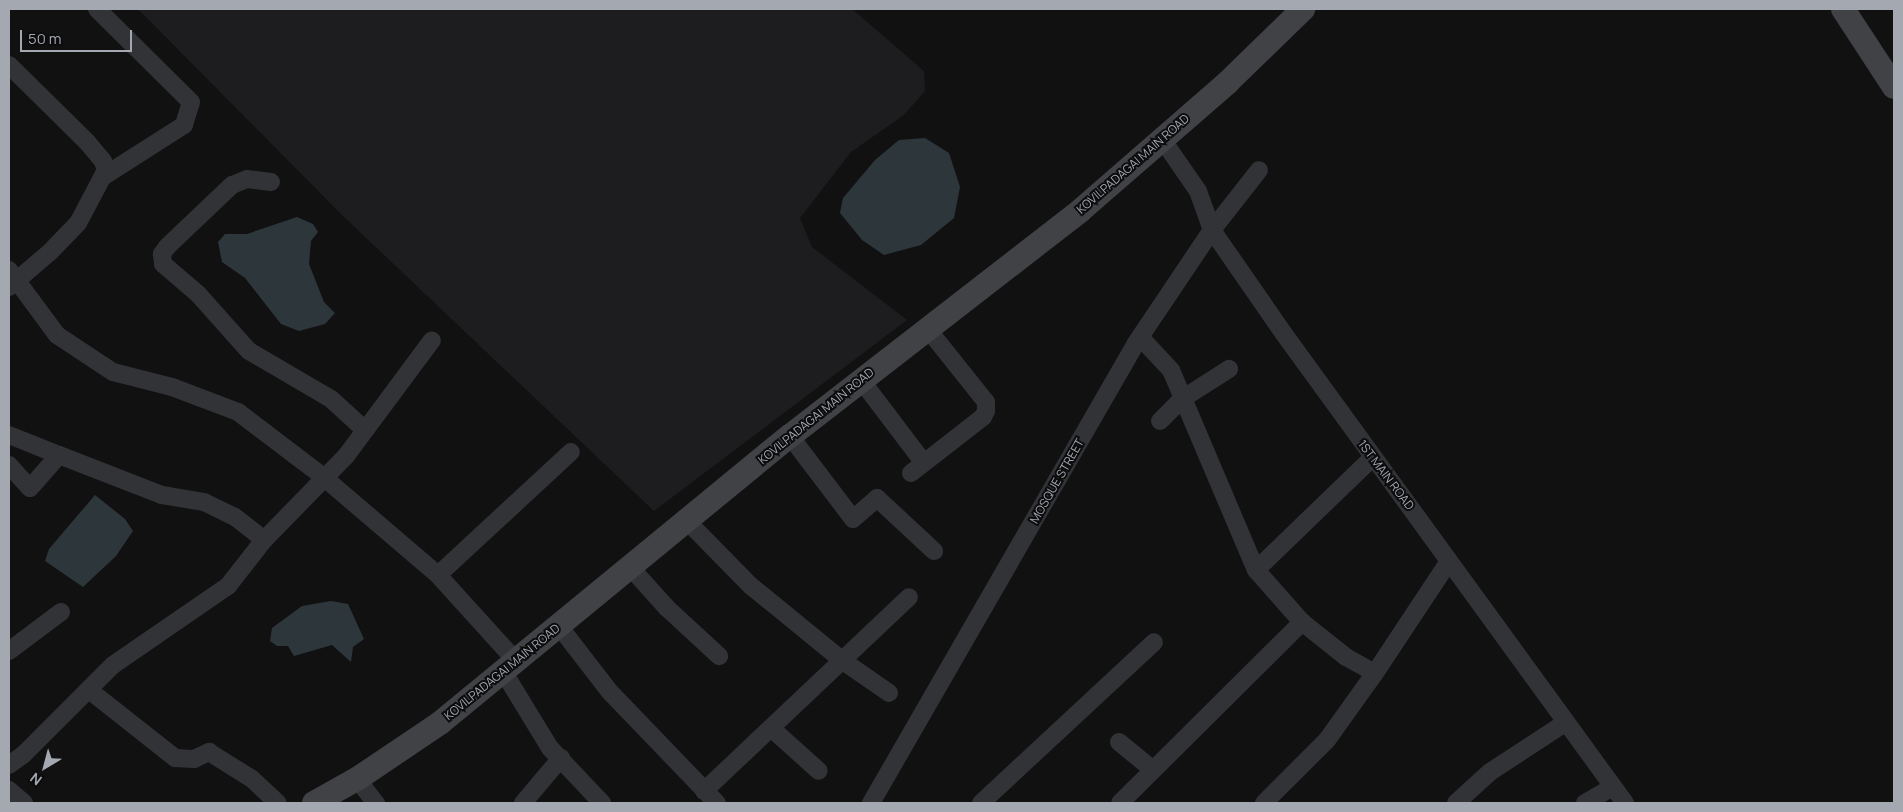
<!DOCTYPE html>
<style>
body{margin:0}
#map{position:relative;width:1903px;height:812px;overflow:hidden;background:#111112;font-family:Manrope,sans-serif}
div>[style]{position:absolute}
.built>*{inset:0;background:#1d1d1f}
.water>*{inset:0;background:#2d363b}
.street>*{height:18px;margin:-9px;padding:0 9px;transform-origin:9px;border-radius:9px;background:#323336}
.secondary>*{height:24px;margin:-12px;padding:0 12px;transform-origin:12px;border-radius:12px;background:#404246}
span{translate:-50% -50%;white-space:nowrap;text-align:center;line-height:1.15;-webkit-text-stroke:4px #0c0c0d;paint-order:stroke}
.street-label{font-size:12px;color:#a3a8b1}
.frame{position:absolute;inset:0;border:10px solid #a3a8b1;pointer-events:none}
.north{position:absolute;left:20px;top:742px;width:50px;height:50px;-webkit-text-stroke:4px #0c0c0d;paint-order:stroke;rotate:217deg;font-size:14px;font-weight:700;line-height:20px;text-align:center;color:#a3a8b1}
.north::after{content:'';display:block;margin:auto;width:18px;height:22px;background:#a3a8b1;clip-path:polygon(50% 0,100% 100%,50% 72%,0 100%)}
.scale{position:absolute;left:20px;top:30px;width:112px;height:22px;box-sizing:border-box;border:2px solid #a3a8b1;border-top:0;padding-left:6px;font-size:15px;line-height:18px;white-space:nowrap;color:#a3a8b1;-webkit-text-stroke:4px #0c0c0d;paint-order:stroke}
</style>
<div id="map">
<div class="built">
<i style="clip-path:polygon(138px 9px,852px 9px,924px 71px,925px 91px,904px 115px,851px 152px,800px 218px,812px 247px,907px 320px,654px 511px,343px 216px)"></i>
</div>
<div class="water">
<i style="clip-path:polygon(925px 138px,949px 153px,960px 187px,954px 218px,921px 245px,884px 255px,862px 240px,840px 213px,843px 198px,875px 160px,899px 140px)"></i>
<i style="clip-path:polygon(297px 217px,313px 224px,318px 232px,311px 241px,309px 264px,324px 302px,335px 313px,325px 324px,299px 331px,281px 324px,245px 278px,222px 262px,218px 242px,225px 234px,247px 234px)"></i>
<i style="clip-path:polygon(95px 495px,125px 519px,133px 531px,116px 556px,83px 587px,45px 561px,49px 549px)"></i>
<i style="clip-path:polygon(331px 601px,348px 604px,364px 639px,353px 647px,351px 662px,332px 645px,294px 656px,288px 646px,277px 646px,270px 641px,272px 628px,302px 606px)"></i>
</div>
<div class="street">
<i style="left:97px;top:9px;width:132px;rotate:44.7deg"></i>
<i style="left:191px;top:102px;width:24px;rotate:107deg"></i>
<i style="left:184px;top:125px;width:95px;rotate:147.5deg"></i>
<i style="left:9px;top:65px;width:110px;rotate:44.6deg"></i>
<i style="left:87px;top:142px;width:25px;rotate:50deg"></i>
<i style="left:103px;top:161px;width:9px;rotate:72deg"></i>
<i style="left:106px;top:170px;width:60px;rotate:117.8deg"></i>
<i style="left:78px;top:223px;width:40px;rotate:134deg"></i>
<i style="left:50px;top:252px;width:54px;rotate:139.5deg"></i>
<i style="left:1162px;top:139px;width:63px;rotate:55.3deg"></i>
<i style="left:1198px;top:191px;width:41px;rotate:70.3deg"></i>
<i style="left:1212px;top:230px;width:126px;rotate:55.3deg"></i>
<i style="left:1284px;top:334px;width:580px;rotate:53.98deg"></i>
<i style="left:271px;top:182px;width:24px;rotate:-173deg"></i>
<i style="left:247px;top:179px;width:16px;rotate:158deg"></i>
<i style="left:232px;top:185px;width:90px;rotate:136.4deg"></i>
<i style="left:167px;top:247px;width:9px;rotate:126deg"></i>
<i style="left:162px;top:254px;width:10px;rotate:84deg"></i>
<i style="left:163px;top:264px;width:46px;rotate:40.6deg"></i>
<i style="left:198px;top:294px;width:76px;rotate:48.2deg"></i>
<i style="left:249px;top:351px;width:95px;rotate:30.3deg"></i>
<i style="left:331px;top:399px;width:46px;rotate:42.4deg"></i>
<i style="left:9px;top:270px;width:81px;rotate:53.6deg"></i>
<i style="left:57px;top:335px;width:67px;rotate:33.5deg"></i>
<i style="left:113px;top:372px;width:61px;rotate:14.3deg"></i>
<i style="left:172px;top:387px;width:71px;rotate:20.7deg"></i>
<i style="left:238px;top:412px;width:104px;rotate:37.2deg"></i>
<i style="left:321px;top:475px;width:154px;rotate:40.5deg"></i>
<i style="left:438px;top:575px;width:116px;rotate:47.8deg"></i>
<i style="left:1140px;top:337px;width:45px;rotate:46.8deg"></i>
<i style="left:1171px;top:370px;width:217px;rotate:67deg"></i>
<i style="left:1256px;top:570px;width:69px;rotate:48.5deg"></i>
<i style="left:1302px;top:622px;width:56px;rotate:38.5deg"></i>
<i style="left:1346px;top:657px;width:33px;rotate:29deg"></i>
<i style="left:1375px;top:673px;width:134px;rotate:-56.5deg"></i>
<i style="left:861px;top:380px;width:104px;rotate:52.8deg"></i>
<i style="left:1160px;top:421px;width:31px;rotate:-45deg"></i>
<i style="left:1182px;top:399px;width:56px;rotate:-32.6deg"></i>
<i style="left:9px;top:435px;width:54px;rotate:21.8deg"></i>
<i style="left:790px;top:436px;width:104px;rotate:52.8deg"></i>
<i style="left:853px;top:519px;width:32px;rotate:-41deg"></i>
<i style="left:877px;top:498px;width:78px;rotate:42.9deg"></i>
<i style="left:9px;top:465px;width:31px;rotate:48deg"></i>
<i style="left:30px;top:488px;width:44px;rotate:-48.7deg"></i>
<i style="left:59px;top:455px;width:110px;rotate:21.2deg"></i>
<i style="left:162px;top:495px;width:43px;rotate:9.5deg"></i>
<i style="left:204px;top:502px;width:34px;rotate:26deg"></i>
<i style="left:235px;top:517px;width:37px;rotate:38deg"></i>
<i style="left:911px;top:473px;width:91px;rotate:-37.9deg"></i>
<i style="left:983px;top:417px;width:7px;rotate:-63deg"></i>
<i style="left:986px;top:411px;width:9px;rotate:-90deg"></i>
<i style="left:986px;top:402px;width:95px;rotate:-128.6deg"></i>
<i style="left:688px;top:522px;width:90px;rotate:45.5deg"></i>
<i style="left:751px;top:586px;width:119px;rotate:39.2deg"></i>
<i style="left:843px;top:661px;width:56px;rotate:34.8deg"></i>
<i style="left:631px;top:568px;width:54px;rotate:48deg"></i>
<i style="left:667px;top:608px;width:71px;rotate:42.7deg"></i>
<i style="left:1256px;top:570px;width:161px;rotate:-44deg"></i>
<i style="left:438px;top:575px;width:181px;rotate:-42.8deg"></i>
<i style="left:559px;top:626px;width:83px;rotate:52.3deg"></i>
<i style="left:610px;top:692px;width:154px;rotate:46.1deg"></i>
<i style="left:9px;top:651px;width:65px;rotate:-36.9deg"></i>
<i style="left:503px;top:671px;width:90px;rotate:58.6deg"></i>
<i style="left:550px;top:748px;width:76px;rotate:46.6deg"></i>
<i style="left:89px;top:690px;width:110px;rotate:38.3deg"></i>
<i style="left:175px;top:758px;width:19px;rotate:3deg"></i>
<i style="left:194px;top:759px;width:17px;rotate:-25deg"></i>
<i style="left:209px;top:752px;width:51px;rotate:32.1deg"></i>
<i style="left:252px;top:779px;width:35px;rotate:43deg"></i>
<i style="left:771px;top:728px;width:64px;rotate:41.9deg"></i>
<i style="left:1119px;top:742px;width:43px;rotate:39.3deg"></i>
<i style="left:9px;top:765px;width:17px;rotate:-36deg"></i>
<i style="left:23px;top:755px;width:127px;rotate:-45deg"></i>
<i style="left:113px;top:665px;width:140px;rotate:-34.5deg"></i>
<i style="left:228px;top:586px;width:58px;rotate:-52deg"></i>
<i style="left:264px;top:540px;width:117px;rotate:-45.7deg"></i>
<i style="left:346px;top:456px;width:144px;rotate:-53.4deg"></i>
<i style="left:357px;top:779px;width:31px;rotate:52deg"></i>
<i style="left:9px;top:790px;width:20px;rotate:41deg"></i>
<i style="left:704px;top:791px;width:282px;rotate:-43.4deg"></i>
<i style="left:523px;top:803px;width:59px;rotate:-49.8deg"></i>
<i style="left:871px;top:803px;width:531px;rotate:-60.05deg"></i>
<i style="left:1136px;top:343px;width:136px;rotate:-56.1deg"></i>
<i style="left:1212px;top:230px;width:76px;rotate:-51.9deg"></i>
<i style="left:981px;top:803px;width:236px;rotate:-42.9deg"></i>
<i style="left:1120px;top:803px;width:257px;rotate:-44.8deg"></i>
<i style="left:1264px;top:803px;width:89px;rotate:-45deg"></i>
<i style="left:1327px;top:740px;width:82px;rotate:-54.4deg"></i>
<i style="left:1456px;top:803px;width:46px;rotate:-42.4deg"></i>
<i style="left:1490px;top:772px;width:90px;rotate:-33.2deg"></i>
<i style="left:1585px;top:803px;width:32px;rotate:-30deg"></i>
</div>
<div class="secondary">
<i style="left:1843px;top:9px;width:93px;rotate:56.8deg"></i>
<i style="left:314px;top:803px;width:49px;rotate:-29.2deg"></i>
<i style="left:357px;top:779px;width:100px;rotate:-34deg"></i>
<i style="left:440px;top:723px;width:453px;rotate:-39.4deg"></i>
<i style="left:790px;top:436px;width:368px;rotate:-37.8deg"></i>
<i style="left:1081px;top:210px;width:195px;rotate:-41deg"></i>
<i style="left:1228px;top:82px;width:105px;rotate:-44.2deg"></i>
</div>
<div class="street-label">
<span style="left:1133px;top:164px;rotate:-41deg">KOVILPADAGAI MAIN ROAD</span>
<span style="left:816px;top:416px;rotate:-39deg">KOVILPADAGAI MAIN ROAD</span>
<span style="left:1386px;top:475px;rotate:53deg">1ST MAIN ROAD</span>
<span style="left:1057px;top:481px;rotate:-60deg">MOSQUE STREET</span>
<span style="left:502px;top:672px;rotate:-39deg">KOVILPADAGAI MAIN ROAD</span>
</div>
<div class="frame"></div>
<div class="north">N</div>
<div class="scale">50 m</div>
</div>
